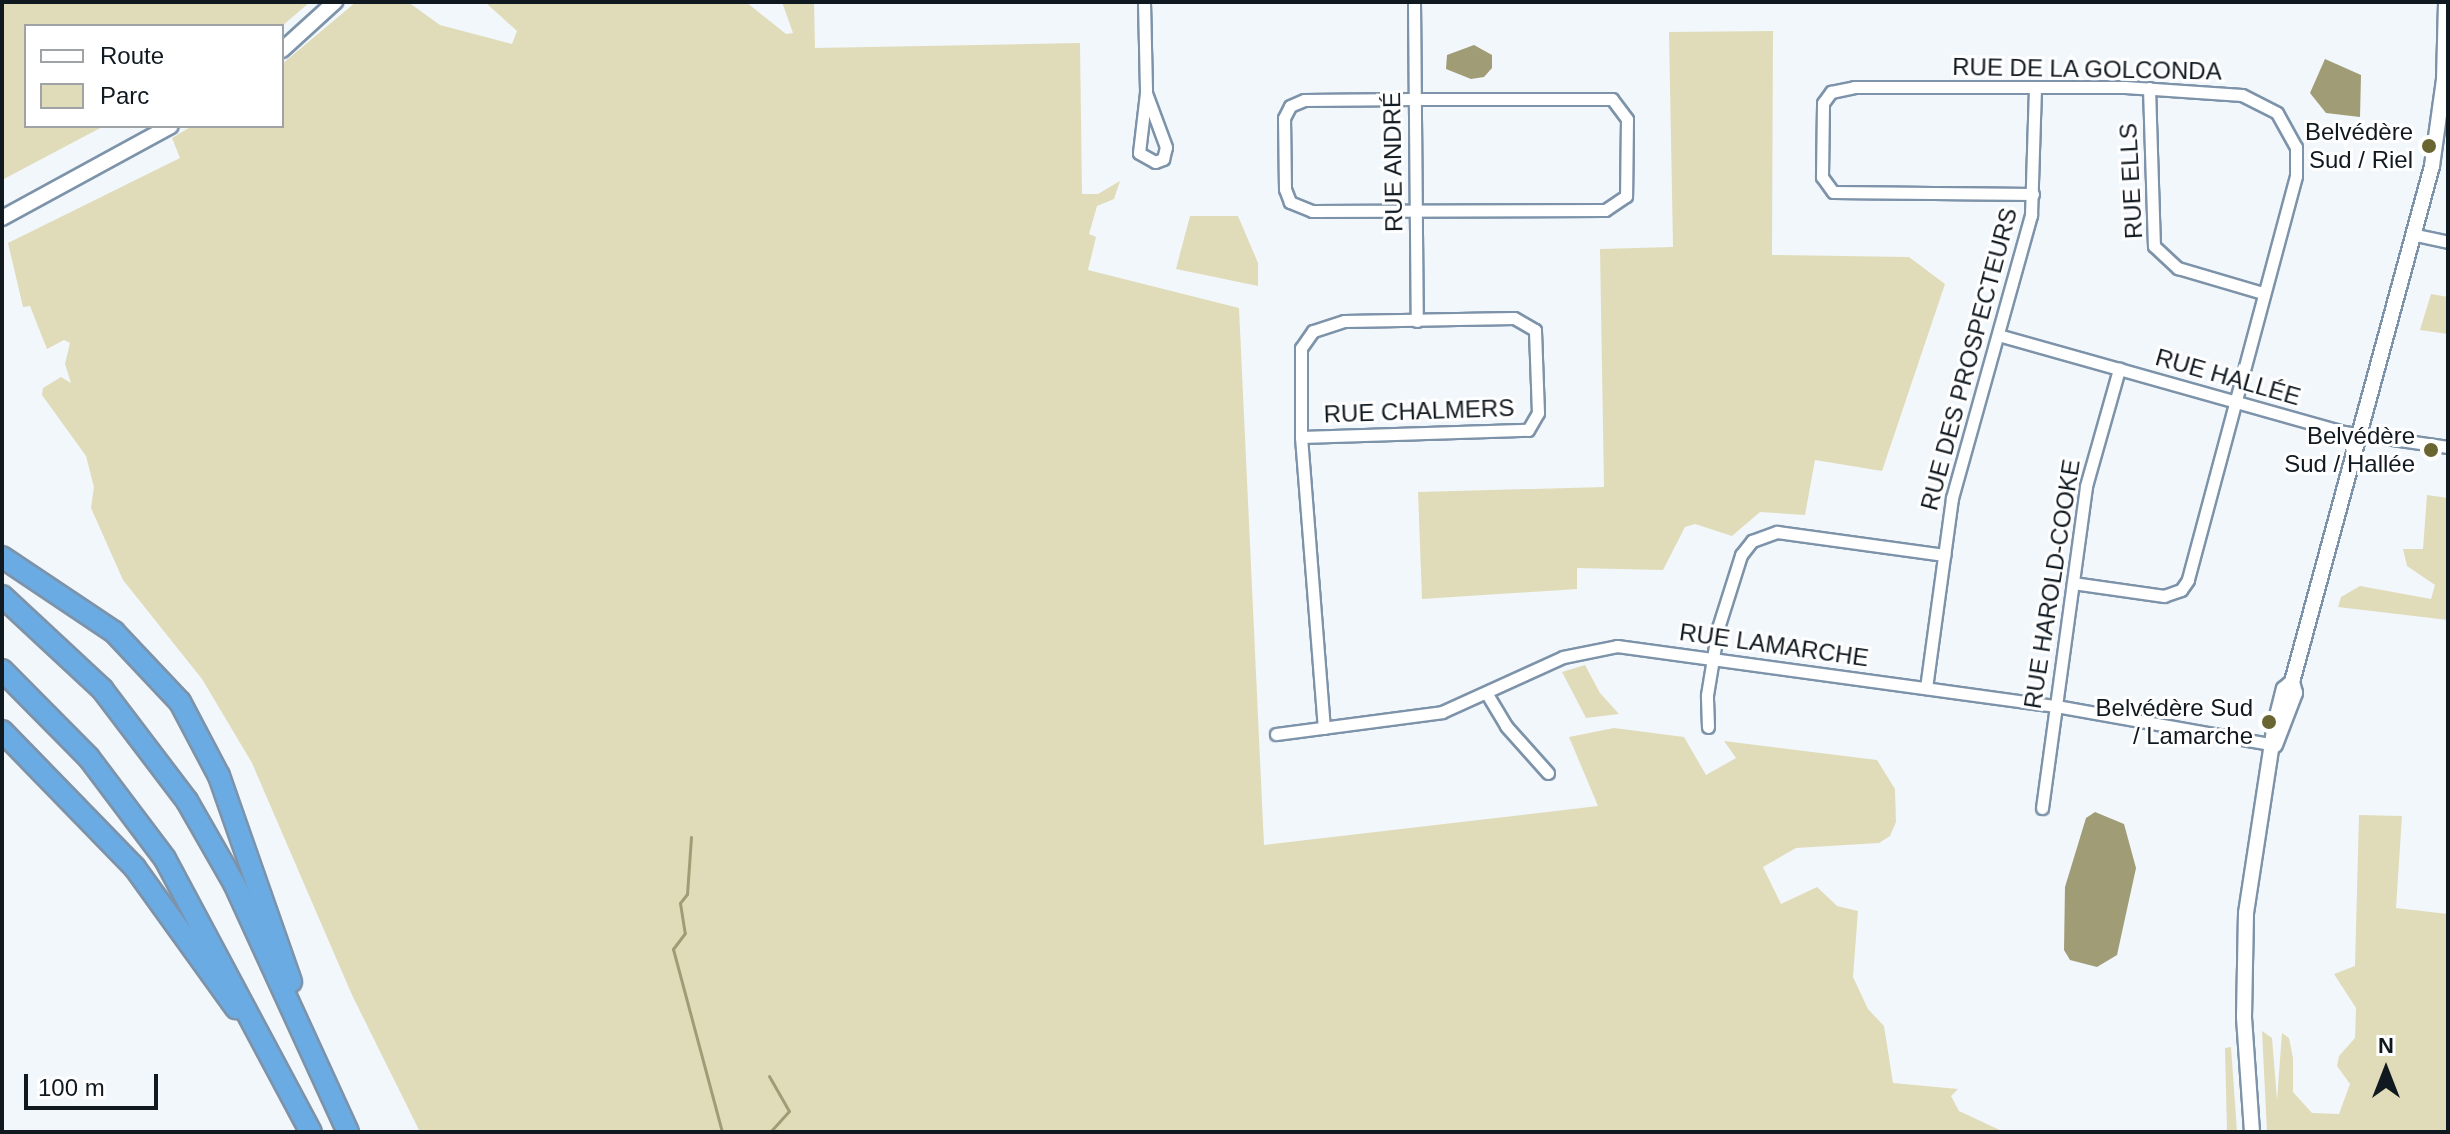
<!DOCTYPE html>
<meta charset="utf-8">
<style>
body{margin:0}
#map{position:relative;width:2450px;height:1134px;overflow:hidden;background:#f2f7fc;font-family:Helvetica,sans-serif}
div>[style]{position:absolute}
.green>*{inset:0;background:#e0dcb9}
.water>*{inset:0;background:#a09c76}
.stream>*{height:3px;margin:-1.5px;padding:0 1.5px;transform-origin:1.5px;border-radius:1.5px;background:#a09c76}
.roads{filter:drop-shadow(2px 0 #7d93a9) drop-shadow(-2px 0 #7d93a9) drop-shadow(0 2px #7d93a9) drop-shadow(0 -2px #7d93a9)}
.minor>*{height:11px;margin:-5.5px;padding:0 5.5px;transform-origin:5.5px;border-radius:5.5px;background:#fff}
.tertiary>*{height:14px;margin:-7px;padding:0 7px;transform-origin:7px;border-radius:7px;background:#fff}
.motorway>*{height:20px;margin:-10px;padding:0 10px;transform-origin:10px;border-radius:10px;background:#6aabe4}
.dots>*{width:22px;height:22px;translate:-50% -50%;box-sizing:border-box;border:4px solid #fff;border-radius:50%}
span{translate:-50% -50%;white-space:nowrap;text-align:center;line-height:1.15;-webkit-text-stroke:6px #fff;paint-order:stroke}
.street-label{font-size:24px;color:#101920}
.poi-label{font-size:24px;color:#101920}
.right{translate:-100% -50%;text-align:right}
.frame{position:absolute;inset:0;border:4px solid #101920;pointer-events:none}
.legend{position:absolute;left:24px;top:24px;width:260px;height:104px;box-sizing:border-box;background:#fff;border:2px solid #9fa3a6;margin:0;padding:10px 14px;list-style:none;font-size:24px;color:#101920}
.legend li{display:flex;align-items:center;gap:16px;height:40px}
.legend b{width:40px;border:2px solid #9fa3a6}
.north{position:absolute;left:2346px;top:1030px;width:80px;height:80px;-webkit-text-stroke:6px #fff;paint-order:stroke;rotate:0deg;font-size:22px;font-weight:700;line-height:32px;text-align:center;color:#101920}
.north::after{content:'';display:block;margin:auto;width:28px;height:36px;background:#101920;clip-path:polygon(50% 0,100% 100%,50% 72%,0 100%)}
.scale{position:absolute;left:24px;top:1074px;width:134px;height:36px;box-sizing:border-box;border:4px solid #101920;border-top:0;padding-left:10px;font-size:24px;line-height:28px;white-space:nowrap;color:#101920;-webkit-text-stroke:6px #fff;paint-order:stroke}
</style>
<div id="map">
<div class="green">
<i style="clip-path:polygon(2px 2px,310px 2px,282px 26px,26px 26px,26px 126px,104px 126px,2px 180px)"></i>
<i style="clip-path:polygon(356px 2px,408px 2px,440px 25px,512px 44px,517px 31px,485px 2px,746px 2px,786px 34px,793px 33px,782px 2px,814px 2px,815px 48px,1080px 43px,1082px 194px,1098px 194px,1120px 181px,1114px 199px,1097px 206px,1089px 234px,1096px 237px,1088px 270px,1239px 308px,1264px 845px,1598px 806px,1569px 737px,1614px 728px,1684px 737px,1706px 775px,1736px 758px,1724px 741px,1877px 760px,1895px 789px,1896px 822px,1890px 836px,1879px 843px,1796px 848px,1763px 867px,1781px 904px,1817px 887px,1837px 906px,1858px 911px,1853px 977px,1868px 1009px,1884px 1026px,1893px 1083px,1958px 1089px,1951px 1096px,1959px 1111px,2004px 1132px,420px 1132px,352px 995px,252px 763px,202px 679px,123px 580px,91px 508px,94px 487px,86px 456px,42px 395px,43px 388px,61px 377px,71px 383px,65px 364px,70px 343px,64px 340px,47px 349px,30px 306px,23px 307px,8px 243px,180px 158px,172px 138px,192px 126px,282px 126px,282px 64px)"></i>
<i style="clip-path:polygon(1773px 31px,1772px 255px,1909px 257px,1945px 284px,1882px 471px,1815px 460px,1805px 515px,1760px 512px,1732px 536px,1695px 524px,1685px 527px,1663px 570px,1577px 568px,1577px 589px,1422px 599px,1418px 492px,1604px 487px,1600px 249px,1673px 247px,1669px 32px)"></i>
<i style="clip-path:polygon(1190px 216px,1238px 216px,1258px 263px,1258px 286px,1176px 269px)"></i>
<i style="clip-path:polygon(2431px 294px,2448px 297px,2448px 334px,2420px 330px)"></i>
<i style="clip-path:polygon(2427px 495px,2448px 498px,2448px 620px,2338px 607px,2341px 597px,2360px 586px,2431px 599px,2435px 585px,2407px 566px,2403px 549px,2423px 549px)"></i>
<i style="clip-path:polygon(1585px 665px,1600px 693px,1619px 714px,1586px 718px,1562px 672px)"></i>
<i style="clip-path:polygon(2359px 815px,2402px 816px,2396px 908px,2448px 914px,2448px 1132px,2267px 1132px,2262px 1031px,2272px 1038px,2277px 1100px,2282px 1033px,2289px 1038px,2293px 1058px,2293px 1092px,2312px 1113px,2339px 1114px,2350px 1084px,2337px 1066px,2339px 1056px,2355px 1038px,2356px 1008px,2334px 974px,2355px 966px)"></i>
<i style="clip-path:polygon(2231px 1047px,2237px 1132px,2227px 1132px,2225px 1048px)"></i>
</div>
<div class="water">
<i style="clip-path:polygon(1474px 45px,1492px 55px,1492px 68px,1484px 77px,1471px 79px,1446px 69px,1447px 55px)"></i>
<i style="clip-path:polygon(2325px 59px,2361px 75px,2360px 117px,2326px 113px,2310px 93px)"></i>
<i style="clip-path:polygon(2095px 812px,2124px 824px,2136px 868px,2117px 955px,2097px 967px,2070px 960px,2064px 950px,2065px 887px,2086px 818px)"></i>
</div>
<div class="stream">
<i style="left:691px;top:837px;width:57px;rotate:94deg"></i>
<i style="left:687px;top:894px;width:11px;rotate:128deg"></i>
<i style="left:680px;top:903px;width:30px;rotate:81deg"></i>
<i style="left:685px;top:933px;width:20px;rotate:127deg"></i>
<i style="left:673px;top:949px;width:189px;rotate:75deg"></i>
<i style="left:769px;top:1076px;width:40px;rotate:60.3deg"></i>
<i style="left:789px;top:1111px;width:28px;rotate:132deg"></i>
</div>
<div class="roads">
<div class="minor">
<i style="left:1144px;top:2px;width:91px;rotate:88.7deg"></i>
<i style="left:1146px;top:93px;width:60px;rotate:96.7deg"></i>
<i style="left:1139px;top:153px;width:18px;rotate:29deg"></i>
<i style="left:1155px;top:162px;width:9px;rotate:-21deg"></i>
<i style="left:1163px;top:159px;width:12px;rotate:-76deg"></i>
<i style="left:1166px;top:147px;width:58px;rotate:-110.3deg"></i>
<i style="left:1414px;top:2px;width:319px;rotate:89.5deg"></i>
<i style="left:2149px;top:88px;width:158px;rotate:88.2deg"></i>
<i style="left:2154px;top:246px;width:33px;rotate:43deg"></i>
<i style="left:2178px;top:268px;width:89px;rotate:16.4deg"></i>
<i style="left:1413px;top:99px;width:199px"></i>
<i style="left:1612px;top:99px;width:25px;rotate:53deg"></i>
<i style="left:1627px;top:119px;width:77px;rotate:90.7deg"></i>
<i style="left:1626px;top:196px;width:25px;rotate:146deg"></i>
<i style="left:1605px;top:210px;width:293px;rotate:179.8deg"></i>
<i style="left:1312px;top:211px;width:24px;rotate:-158deg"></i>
<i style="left:1290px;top:202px;width:14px;rotate:-111deg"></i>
<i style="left:1285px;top:189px;width:71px;rotate:-90.8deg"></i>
<i style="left:1284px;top:118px;width:13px;rotate:-63deg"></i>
<i style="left:1290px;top:106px;width:15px;rotate:-23deg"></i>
<i style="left:1304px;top:100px;width:109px;rotate:-0.5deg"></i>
<i style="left:2033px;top:194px;width:200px;rotate:-179.4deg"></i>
<i style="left:1833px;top:192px;width:19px;rotate:-126deg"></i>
<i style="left:1822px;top:177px;width:74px;rotate:-89.2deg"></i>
<i style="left:1823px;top:103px;width:14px;rotate:-54deg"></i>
<i style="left:1831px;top:92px;width:24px;rotate:-12deg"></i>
<i style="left:1854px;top:87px;width:271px"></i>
<i style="left:2125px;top:87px;width:117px;rotate:3.9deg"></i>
<i style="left:2242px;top:95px;width:39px;rotate:27deg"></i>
<i style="left:2277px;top:113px;width:39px;rotate:61deg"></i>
<i style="left:2296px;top:147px;width:29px;rotate:90deg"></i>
<i style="left:2296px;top:176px;width:418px;rotate:105deg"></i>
<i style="left:2188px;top:580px;width:12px;rotate:125deg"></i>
<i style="left:2181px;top:590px;width:18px;rotate:161deg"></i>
<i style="left:2164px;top:596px;width:92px;rotate:-171.9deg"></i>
<i style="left:2416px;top:235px;width:33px;rotate:12deg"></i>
<i style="left:1998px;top:335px;width:359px;rotate:15.7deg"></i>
<i style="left:2344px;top:432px;width:105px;rotate:8.2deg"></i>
<i style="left:1301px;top:437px;width:227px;rotate:-1.8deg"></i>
<i style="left:1528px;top:430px;width:20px;rotate:-60deg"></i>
<i style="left:1538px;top:413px;width:83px;rotate:-92.1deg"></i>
<i style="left:1535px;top:330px;width:24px;rotate:-150deg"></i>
<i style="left:1514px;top:318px;width:170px;rotate:179deg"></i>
<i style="left:1344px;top:321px;width:33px;rotate:162deg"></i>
<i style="left:1313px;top:331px;width:21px;rotate:125deg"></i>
<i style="left:1301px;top:348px;width:89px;rotate:90deg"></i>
<i style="left:1301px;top:437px;width:292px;rotate:85.5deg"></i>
<i style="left:1926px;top:688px;width:192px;rotate:-82.2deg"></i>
<i style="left:1952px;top:498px;width:294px;rotate:-74.4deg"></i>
<i style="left:2031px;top:215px;width:128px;rotate:-88.2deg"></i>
<i style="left:1487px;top:694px;width:37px;rotate:59deg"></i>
<i style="left:1506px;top:726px;width:63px;rotate:48.2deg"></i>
<i style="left:1708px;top:727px;width:32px;rotate:-92deg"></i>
<i style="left:1707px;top:695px;width:68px;rotate:-80.7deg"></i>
<i style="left:1718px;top:628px;width:77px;rotate:-72.5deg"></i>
<i style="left:1741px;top:555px;width:18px;rotate:-52deg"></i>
<i style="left:1752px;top:541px;width:27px;rotate:-20deg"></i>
<i style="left:1777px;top:532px;width:169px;rotate:7.8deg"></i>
<i style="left:1276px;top:734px;width:167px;rotate:-7.5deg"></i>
<i style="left:1442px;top:712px;width:133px;rotate:-24.4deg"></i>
<i style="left:1563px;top:657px;width:55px;rotate:-11.5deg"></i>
<i style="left:1617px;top:646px;width:443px;rotate:7.8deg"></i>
<i style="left:2056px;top:706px;width:222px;rotate:10.1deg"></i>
<i style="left:2042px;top:808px;width:325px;rotate:-82.2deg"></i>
<i style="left:2086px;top:486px;width:122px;rotate:-74.2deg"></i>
</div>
<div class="tertiary">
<i style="left:282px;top:50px;width:72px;rotate:-42.2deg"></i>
<i style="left:2px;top:218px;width:192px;rotate:-28.6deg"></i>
<i style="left:2275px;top:745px;width:56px;rotate:-69deg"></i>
<i style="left:2295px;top:693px;width:11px;rotate:-105deg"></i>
<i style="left:2252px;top:1132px;width:115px;rotate:-94deg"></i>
<i style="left:2244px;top:1017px;width:104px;rotate:-88.9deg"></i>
<i style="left:2246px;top:913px;width:191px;rotate:-81.3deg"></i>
<i style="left:2275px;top:724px;width:36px;rotate:-76deg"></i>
<i style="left:2284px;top:689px;width:11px;rotate:-41deg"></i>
<i style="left:2292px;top:682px;width:535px;rotate:-74.82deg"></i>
<i style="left:2432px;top:166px;width:87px;rotate:-82.1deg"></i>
<i style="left:2444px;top:80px;width:78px;rotate:-88.5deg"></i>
</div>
<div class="motorway">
<i style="left:2px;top:557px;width:135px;rotate:33.8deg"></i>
<i style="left:114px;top:632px;width:96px;rotate:46.7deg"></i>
<i style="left:180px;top:702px;width:84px;rotate:62.2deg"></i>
<i style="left:219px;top:776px;width:218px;rotate:70.7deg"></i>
<i style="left:2px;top:596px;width:137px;rotate:42.9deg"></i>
<i style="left:102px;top:689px;width:141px;rotate:52.8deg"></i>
<i style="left:187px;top:801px;width:95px;rotate:60.2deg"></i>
<i style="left:234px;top:883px;width:274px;rotate:65.4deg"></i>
<i style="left:2px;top:670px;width:124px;rotate:45.3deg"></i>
<i style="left:89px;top:758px;width:126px;rotate:53deg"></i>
<i style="left:165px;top:859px;width:310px;rotate:61.9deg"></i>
<i style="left:2px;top:731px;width:191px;rotate:45.8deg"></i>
<i style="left:135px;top:868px;width:173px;rotate:54.2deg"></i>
</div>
</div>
<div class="dots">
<i style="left:2429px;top:146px;background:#6b6531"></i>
<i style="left:2431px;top:450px;background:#6b6531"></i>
<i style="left:2269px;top:722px;background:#6b6531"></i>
</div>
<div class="street-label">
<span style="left:2087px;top:69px;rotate:1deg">RUE DE LA GOLCONDA</span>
<span style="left:1393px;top:162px;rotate:-91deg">RUE ANDRÉ</span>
<span style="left:2131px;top:181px;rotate:-93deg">RUE ELLS</span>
<span style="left:1969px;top:359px;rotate:-75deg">RUE DES PROSPECTEURS</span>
<span style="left:2228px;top:377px;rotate:16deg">RUE HALLÉE</span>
<span style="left:1419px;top:411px;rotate:-2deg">RUE CHALMERS</span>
<span style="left:2052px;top:584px;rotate:-81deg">RUE HAROLD-COOKE</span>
<span style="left:1774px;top:645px;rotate:8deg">RUE LAMARCHE</span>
</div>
<div class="poi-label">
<span class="right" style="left:2413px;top:146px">Belvédère<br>Sud / Riel</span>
<span class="right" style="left:2415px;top:450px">Belvédère<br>Sud / Hallée</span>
<span class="right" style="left:2253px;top:722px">Belvédère Sud<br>/ Lamarche</span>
</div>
<div class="frame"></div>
<ul class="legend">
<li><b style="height:10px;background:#fff"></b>Route</li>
<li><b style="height:22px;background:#e0dcb9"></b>Parc</li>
</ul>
<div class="north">N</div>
<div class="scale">100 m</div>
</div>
